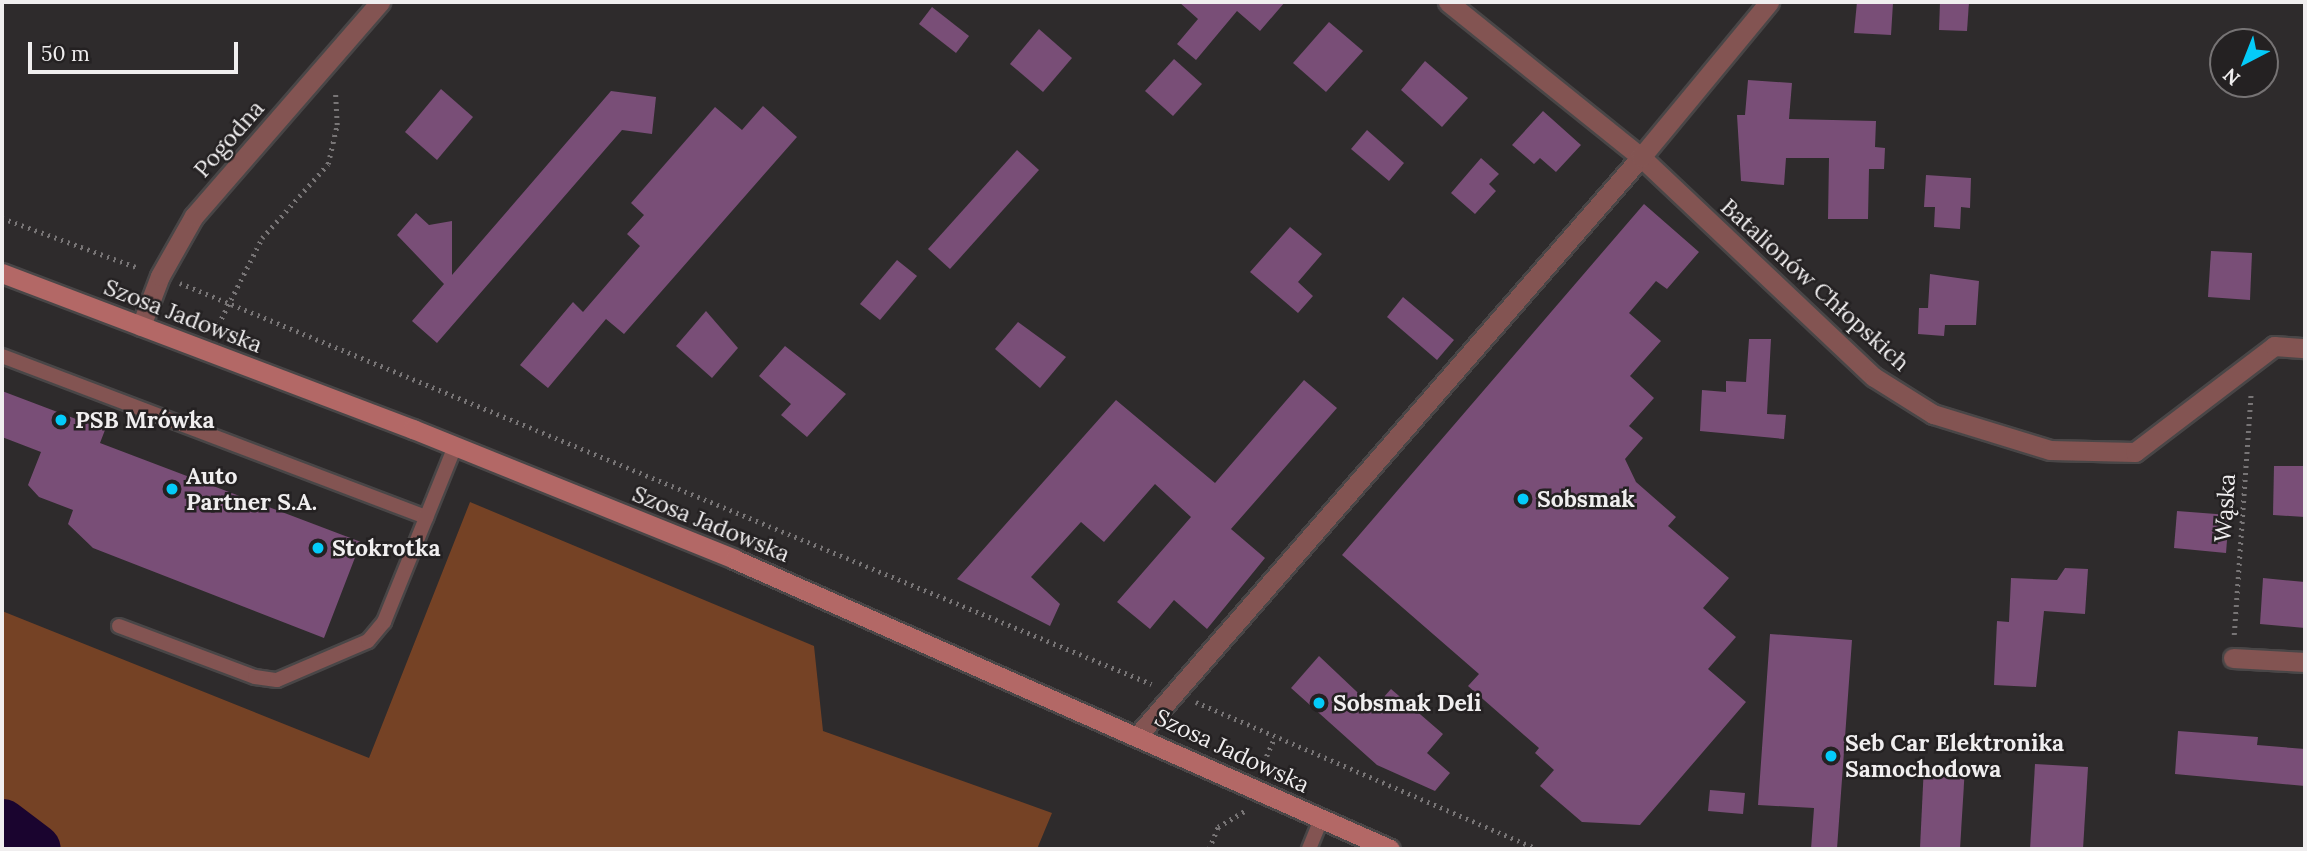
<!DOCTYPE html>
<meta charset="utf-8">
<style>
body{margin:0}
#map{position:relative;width:2307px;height:851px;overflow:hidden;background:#2e2b2c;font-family:Lora,serif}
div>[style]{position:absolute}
.green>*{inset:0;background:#754225}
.river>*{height:51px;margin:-25.5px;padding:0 25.5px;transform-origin:25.5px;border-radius:25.5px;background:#1a042f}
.building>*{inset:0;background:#794e77}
.path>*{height:4.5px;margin-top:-2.25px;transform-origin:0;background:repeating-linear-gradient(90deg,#787576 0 2px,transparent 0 7px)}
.roads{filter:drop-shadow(2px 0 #494647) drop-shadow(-2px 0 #494647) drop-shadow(0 2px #494647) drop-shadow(0 -2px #494647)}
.service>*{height:14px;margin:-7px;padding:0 7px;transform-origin:7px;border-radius:7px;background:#835452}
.minor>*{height:19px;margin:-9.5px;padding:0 9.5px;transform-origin:9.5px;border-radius:9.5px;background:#835452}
.secondary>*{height:19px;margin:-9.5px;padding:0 9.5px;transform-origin:9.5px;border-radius:9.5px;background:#b36866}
.dots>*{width:19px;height:19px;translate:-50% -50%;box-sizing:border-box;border:4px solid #242122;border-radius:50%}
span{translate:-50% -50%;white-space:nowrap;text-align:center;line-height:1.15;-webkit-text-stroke:5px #242122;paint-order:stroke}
.street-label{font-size:23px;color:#f0eeef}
.poi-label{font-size:23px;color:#f0eeef;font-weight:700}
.left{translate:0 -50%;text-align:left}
.frame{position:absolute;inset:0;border:4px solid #f0eeef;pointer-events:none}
.north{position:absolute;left:2209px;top:28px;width:70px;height:70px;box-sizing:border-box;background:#242122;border:2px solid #767374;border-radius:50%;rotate:222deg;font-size:19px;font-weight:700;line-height:28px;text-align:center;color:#f0eeef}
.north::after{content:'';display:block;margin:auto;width:24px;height:32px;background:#04cbf9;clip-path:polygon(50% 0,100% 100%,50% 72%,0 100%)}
.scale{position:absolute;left:28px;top:42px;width:210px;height:32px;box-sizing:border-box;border:4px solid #f0eeef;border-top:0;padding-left:9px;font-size:21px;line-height:24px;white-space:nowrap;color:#f0eeef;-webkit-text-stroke:5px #242122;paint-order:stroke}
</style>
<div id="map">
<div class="green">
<i style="clip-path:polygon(470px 502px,814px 646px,823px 731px,1052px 813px,1037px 849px,59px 849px,2px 807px,2px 611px,369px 758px)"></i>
</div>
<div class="river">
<i style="left:2px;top:824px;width:41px;rotate:37.1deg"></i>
</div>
<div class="building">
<i style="clip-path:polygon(1179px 2px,1285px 2px,1260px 31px,1237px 11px,1196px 60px,1177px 44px,1198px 19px)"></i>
<i style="clip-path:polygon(1857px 2px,1893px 3px,1891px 35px,1854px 33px)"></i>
<i style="clip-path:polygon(1940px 2px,1969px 2px,1967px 31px,1939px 30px)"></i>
<i style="clip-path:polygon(932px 7px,969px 36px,956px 53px,919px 24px)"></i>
<i style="clip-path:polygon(1329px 22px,1363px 51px,1326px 92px,1293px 63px)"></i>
<i style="clip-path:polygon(1039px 29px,1072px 58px,1043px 92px,1010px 64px)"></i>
<i style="clip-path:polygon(1174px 59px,1202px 84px,1173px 116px,1145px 91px)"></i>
<i style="clip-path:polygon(1425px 61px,1468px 98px,1442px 127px,1401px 90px)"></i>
<i style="clip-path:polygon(1748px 80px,1792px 83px,1789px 119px,1876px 121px,1875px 147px,1885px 148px,1884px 169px,1869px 169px,1868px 219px,1828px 219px,1829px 158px,1786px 158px,1784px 185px,1741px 181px,1737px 115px,1745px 115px)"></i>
<i style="clip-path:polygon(441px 89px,473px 117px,437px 160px,405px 132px)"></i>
<i style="clip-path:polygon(611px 91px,656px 97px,652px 134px,622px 130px,437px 343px,412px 321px,444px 284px,397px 235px,416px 213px,429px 225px,452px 221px,452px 275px)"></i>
<i style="clip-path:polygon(763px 106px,797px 137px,624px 334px,606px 319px,548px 388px,520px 365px,573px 302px,583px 312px,640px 246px,627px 234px,644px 215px,631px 203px,715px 107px,742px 130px)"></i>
<i style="clip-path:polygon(1543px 111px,1581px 145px,1556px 172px,1540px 158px,1534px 164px,1512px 145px)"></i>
<i style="clip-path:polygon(1367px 130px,1404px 163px,1389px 181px,1351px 149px)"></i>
<i style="clip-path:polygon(1017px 150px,1039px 170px,950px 269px,928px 249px)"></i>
<i style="clip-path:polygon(1481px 158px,1499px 174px,1489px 184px,1496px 191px,1475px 214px,1451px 193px)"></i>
<i style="clip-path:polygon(1926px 175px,1971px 178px,1970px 208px,1961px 207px,1960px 229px,1934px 227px,1935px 207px,1924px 207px)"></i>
<i style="clip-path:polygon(1644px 204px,1699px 252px,1667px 289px,1656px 281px,1629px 313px,1661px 341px,1630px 376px,1654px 398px,1629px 426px,1643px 438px,1625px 459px,1636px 482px,1676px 517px,1668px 526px,1729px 578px,1703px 608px,1736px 637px,1708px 669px,1746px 702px,1640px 825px,1582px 822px,1540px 786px,1554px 770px,1535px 753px,1539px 748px,1468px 686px,1479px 674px,1342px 555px)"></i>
<i style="clip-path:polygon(1290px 227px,1322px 254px,1298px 282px,1313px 296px,1298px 313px,1250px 272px)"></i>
<i style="clip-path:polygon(2211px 251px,2252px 253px,2250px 300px,2208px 297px)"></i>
<i style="clip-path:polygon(897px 260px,917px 276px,880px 320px,860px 304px)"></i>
<i style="clip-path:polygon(1930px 274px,1979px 281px,1976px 325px,1945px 325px,1944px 336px,1918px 334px,1919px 308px,1928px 308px)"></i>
<i style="clip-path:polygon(1403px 297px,1454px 340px,1437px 360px,1387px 317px)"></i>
<i style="clip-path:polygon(706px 311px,738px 348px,712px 378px,676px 346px)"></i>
<i style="clip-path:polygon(1018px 322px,1066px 357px,1040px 388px,995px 349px)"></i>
<i style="clip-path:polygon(1749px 339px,1771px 339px,1767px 414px,1786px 415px,1784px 439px,1700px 431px,1702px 390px,1726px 392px,1726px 381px,1746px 382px)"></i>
<i style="clip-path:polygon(785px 346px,846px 394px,807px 437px,781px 415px,791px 404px,759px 376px)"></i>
<i style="clip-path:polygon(1304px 380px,1337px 408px,1231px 529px,1265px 558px,1207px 629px,1174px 600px,1150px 629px,1117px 602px,1191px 517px,1155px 484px,1104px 542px,1081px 522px,1031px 577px,1060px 604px,1050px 626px,957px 579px,1116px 400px,1215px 483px)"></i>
<i style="clip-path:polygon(2px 391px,105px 430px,100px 443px,361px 542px,324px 638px,93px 548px,68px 524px,73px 510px,39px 497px,28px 485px,41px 452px,2px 437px)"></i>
<i style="clip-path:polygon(2274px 466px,2305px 466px,2305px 517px,2273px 515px)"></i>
<i style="clip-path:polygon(2177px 511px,2229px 515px,2226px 553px,2174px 548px)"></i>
<i style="clip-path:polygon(2065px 568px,2088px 569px,2085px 614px,2044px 611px,2036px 687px,1994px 685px,1997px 621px,2009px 622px,2011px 578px,2057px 580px)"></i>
<i style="clip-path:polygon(2263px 578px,2305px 582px,2305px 628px,2260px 624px)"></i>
<i style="clip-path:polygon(1770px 634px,1852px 640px,1837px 849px,1811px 849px,1814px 808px,1758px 805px)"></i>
<i style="clip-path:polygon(1319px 656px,1374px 708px,1391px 689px,1443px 734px,1427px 753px,1450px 773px,1435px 791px,1377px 765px,1291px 688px)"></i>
<i style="clip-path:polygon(2178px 731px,2258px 737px,2257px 745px,2305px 749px,2305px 786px,2175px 774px)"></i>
<i style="clip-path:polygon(2035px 764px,2088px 767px,2083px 849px,2030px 849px)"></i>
<i style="clip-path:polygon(1924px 765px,1965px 767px,1960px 849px,1920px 848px)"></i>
<i style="clip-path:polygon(1710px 790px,1745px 793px,1743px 814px,1708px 811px)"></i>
</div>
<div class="path">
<i style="left:2px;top:218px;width:146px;rotate:20.1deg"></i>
<i style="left:180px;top:283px;width:1051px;rotate:22.42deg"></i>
<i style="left:215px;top:331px;width:104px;rotate:-63.2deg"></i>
<i style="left:262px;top:238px;width:99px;rotate:-48.3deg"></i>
<i style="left:328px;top:164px;width:40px;rotate:-77deg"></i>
<i style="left:337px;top:125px;width:35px;rotate:-93deg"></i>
<i style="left:2234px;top:635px;width:243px;rotate:-86deg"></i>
<i style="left:1196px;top:702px;width:372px;rotate:23.3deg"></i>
<i style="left:1261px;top:769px;width:34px;rotate:-67deg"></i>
<i style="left:1209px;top:849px;width:24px;rotate:-68deg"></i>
<i style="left:1218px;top:827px;width:31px;rotate:-31deg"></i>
</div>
<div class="roads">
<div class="service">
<i style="left:2px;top:356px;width:454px;rotate:20.8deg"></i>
<i style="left:119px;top:626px;width:145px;rotate:20.6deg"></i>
<i style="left:255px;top:677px;width:22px;rotate:8deg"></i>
<i style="left:277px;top:680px;width:99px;rotate:-23.2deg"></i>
<i style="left:368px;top:641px;width:25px;rotate:-50deg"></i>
<i style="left:384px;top:622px;width:190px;rotate:-68deg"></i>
<i style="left:1309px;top:849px;width:31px;rotate:-68deg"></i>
</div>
<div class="minor">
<i style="left:1448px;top:2px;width:248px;rotate:38.8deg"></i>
<i style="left:1641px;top:157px;width:320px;rotate:43.4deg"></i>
<i style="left:1874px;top:377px;width:70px;rotate:32.1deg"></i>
<i style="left:1933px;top:414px;width:122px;rotate:17.1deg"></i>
<i style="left:2050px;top:450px;width:85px;rotate:1.3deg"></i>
<i style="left:2135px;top:452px;width:175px;rotate:-37.3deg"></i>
<i style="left:2274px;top:346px;width:31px;rotate:4deg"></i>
<i style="left:141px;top:326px;width:53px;rotate:-69.2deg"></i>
<i style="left:160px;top:276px;width:69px;rotate:-60.5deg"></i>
<i style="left:194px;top:216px;width:284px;rotate:-49deg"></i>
<i style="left:2233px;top:658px;width:72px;rotate:3.2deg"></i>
<i style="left:1139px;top:734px;width:765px;rotate:-48.98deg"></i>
<i style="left:1641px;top:157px;width:201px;rotate:-50.4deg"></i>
</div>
<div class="secondary">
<i style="left:2px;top:273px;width:440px;rotate:20.8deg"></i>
<i style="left:413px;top:429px;width:346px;rotate:22deg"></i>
<i style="left:734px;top:559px;width:717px;rotate:23.85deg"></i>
</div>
</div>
<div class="dots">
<i style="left:61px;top:420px;background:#04cbf9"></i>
<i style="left:172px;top:489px;background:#04cbf9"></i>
<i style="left:1523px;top:499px;background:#04cbf9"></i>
<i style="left:318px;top:548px;background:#04cbf9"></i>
<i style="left:1319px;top:703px;background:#04cbf9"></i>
<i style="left:1831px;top:756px;background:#04cbf9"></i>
</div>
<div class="street-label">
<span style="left:229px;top:139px;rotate:-49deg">Pogodna</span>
<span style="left:1815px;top:285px;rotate:42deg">Batalionów Chłopskich</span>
<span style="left:183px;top:316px;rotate:21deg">Szosa Jadowska</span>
<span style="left:2225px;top:508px;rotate:-86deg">Wąska</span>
<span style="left:711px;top:524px;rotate:22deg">Szosa Jadowska</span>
<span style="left:1232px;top:751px;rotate:25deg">Szosa Jadowska</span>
</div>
<div class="poi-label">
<span class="left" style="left:75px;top:420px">PSB Mrówka</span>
<span class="left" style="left:186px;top:489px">Auto<br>Partner S.A.</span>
<span class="left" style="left:1537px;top:499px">Sobsmak</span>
<span class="left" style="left:332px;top:548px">Stokrotka</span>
<span class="left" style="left:1333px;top:703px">Sobsmak Deli</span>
<span class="left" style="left:1845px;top:756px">Seb Car Elektronika<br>Samochodowa</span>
</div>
<div class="frame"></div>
<div class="north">N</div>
<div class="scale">50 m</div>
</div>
